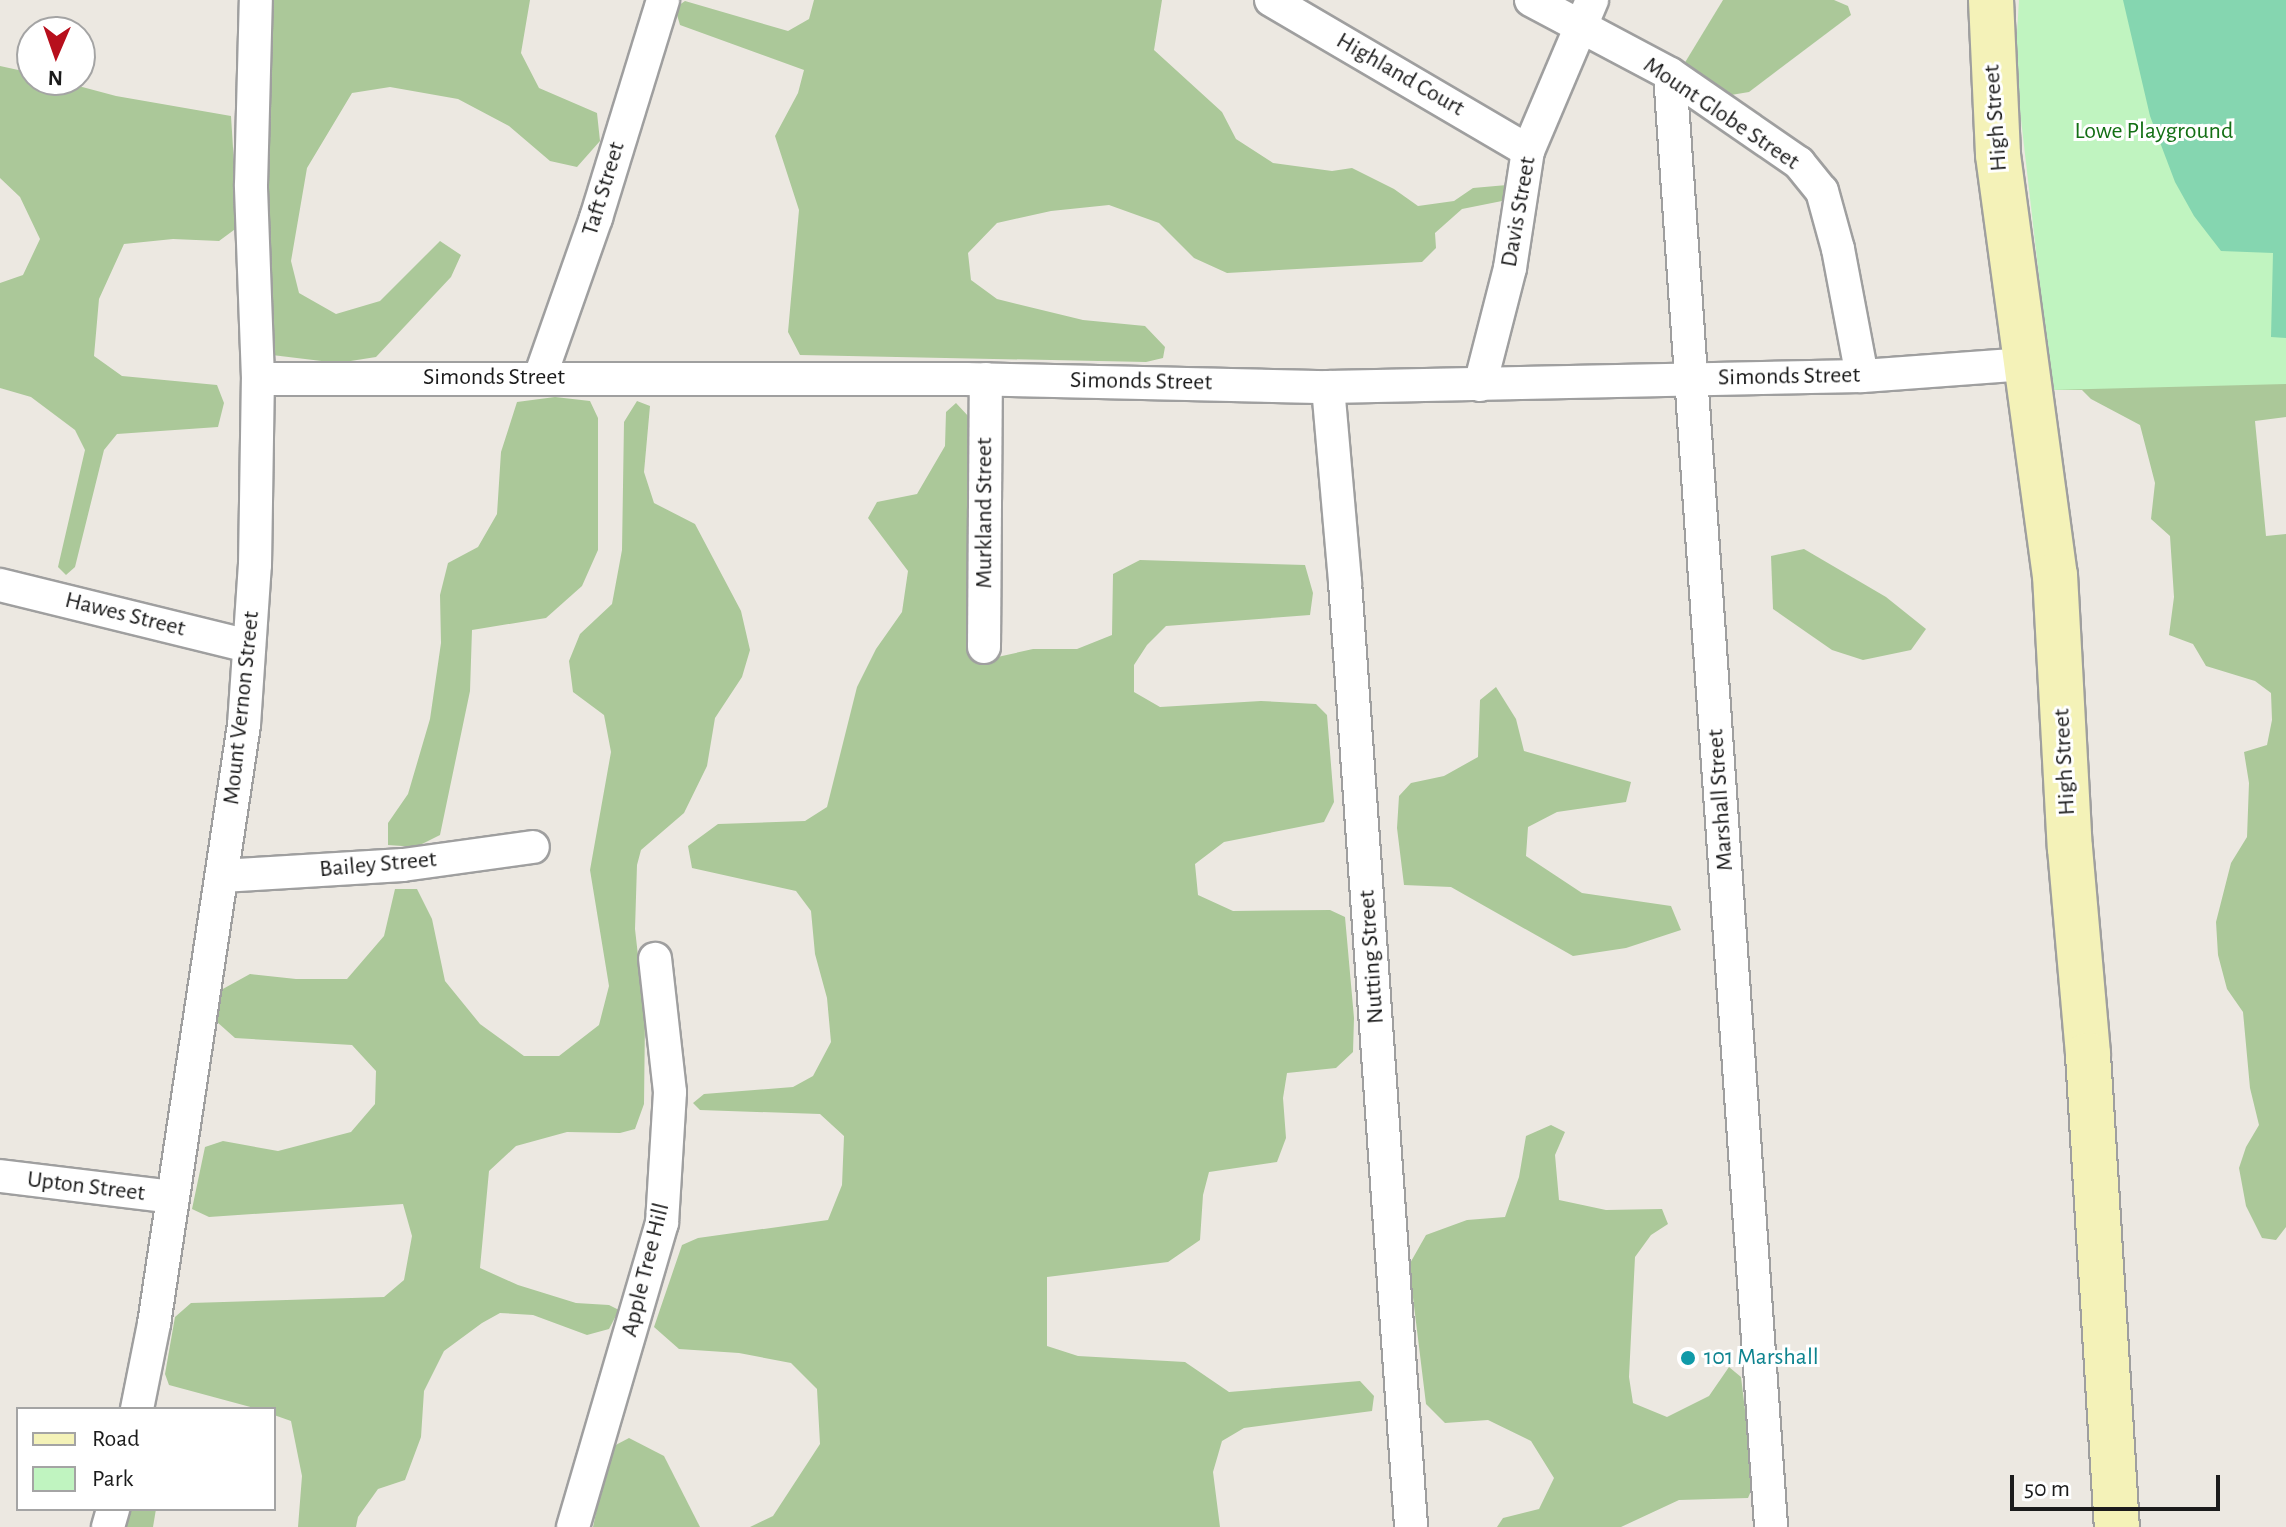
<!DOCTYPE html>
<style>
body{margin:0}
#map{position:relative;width:2286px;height:1527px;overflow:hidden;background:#ece8e1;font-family:"Alegreya Sans",sans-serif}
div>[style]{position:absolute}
.forest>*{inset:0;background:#abc899}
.park>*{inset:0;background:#c0f4c0}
.pitch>*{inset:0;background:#85d6b0}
.roads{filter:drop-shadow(2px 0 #9f9f9f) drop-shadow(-2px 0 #9f9f9f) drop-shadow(0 2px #9f9f9f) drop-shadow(0 -2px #9f9f9f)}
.street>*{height:32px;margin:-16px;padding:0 16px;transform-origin:16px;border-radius:16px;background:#fff}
.secondary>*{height:44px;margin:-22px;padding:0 22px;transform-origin:22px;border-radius:22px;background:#f4f2b8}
.dots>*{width:22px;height:22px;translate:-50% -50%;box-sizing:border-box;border:4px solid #fff;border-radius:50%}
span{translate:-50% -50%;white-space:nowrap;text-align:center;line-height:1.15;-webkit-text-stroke:6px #fff;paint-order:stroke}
.street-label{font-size:24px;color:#1b1b1b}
.park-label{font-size:24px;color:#136f14}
.culture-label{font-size:24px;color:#0d838f}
.left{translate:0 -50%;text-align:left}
.legend{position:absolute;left:16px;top:1407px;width:260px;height:104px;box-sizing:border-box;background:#fff;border:2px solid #a4a4a4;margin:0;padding:10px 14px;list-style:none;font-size:24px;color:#1b1b1b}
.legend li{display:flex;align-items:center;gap:16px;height:40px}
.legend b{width:40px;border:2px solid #a4a4a4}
.north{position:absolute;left:16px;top:16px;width:80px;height:80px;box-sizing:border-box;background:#fff;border:2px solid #a4a4a4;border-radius:50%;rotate:182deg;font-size:22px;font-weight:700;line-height:32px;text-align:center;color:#1b1b1b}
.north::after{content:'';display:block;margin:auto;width:28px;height:36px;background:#b70f1c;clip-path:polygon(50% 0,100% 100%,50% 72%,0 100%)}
.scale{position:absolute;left:2010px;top:1475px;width:210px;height:36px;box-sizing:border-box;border:4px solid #1b1b1b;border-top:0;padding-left:10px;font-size:24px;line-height:28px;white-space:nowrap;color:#1b1b1b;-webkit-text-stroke:6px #fff;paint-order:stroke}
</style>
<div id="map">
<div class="forest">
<i style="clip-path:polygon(271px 0,530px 0,521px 53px,539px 88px,597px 113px,600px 141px,577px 167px,550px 161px,509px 126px,458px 99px,390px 87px,352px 93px,307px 168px,291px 261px,299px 293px,336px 314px,380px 301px,440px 241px,461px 255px,451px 277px,376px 357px,338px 363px,272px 355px,264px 341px)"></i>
<i style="clip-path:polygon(814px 0,1162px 0,1154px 50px,1222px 112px,1236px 139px,1273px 163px,1332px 171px,1352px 168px,1394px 189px,1418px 206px,1454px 201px,1473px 188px,1507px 185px,1507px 200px,1462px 209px,1435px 233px,1436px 248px,1422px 262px,1227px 273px,1194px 258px,1159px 223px,1109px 205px,1051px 211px,997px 223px,968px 253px,971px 280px,997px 299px,1083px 320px,1145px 326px,1165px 347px,1163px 358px,1146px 362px,800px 355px,788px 332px,799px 210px,775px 136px,798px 93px,804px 70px,680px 25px,675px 8px,685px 1px,788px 31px,809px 19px)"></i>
<i style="clip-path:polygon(1723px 0,1834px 0,1848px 6px,1851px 15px,1749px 92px,1725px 96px,1681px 69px)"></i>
<i style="clip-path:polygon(2019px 0,2270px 384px,2286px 384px,2286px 417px,2255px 421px,2266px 536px,2286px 534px,2286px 1227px,2276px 1240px,2262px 1238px,2246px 1206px,2239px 1168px,2246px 1147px,2259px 1125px,2250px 1088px,2243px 1012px,2227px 989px,2218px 955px,2216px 922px,2231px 863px,2247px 837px,2249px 783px,2244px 752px,2267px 745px,2272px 720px,2271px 693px,2255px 681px,2206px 666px,2193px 644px,2169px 635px,2174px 597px,2170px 536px,2151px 519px,2155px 483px,2140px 425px,2091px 399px,2082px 390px,2052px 390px)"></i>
<i style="clip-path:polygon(0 66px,32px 73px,32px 80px,56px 80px,116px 96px,231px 116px,238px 227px,219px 241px,173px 239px,124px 244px,99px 299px,94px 356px,122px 376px,217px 385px,224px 403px,218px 427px,117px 434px,104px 450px,75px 567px,66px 575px,58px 567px,85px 450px,75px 430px,31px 397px,0 388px,0 283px,23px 275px,40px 239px,20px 197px,0 178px)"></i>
<i style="clip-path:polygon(555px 397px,590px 401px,598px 418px,598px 550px,582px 586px,546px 618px,472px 630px,470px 691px,440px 835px,416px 847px,388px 845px,388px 823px,408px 794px,430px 719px,441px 643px,440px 595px,448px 563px,478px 547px,497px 514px,501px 452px,517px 402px)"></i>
<i style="clip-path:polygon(637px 401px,650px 406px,644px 472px,654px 503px,695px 524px,741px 611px,750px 650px,742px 677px,715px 718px,707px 766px,684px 813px,641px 850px,637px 865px,635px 929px,645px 1018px,644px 1104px,635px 1129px,620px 1133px,567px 1132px,516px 1146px,489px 1171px,480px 1268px,518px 1285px,576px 1303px,609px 1305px,619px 1310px,609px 1329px,587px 1335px,533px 1315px,500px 1313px,482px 1323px,444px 1351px,424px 1391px,421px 1437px,405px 1480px,378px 1489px,358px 1517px,356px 1527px,298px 1527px,302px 1476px,291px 1421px,274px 1415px,274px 1409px,258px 1409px,169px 1385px,165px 1374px,175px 1317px,191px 1303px,384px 1297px,404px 1280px,412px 1236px,403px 1204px,209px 1217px,192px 1209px,205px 1147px,223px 1141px,278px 1151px,351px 1132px,375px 1104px,376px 1071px,352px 1045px,235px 1038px,217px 1022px,221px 990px,250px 974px,296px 979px,347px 979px,384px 936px,395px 889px,417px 889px,432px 919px,445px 981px,480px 1024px,524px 1056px,559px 1056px,599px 1025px,609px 986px,590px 870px,611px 752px,604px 715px,573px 692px,569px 661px,580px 634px,612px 604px,622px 550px,624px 422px)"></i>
<i style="clip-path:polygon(956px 403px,969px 417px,976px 515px,993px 658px,1033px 649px,1077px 649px,1112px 635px,1113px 574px,1140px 560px,1305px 565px,1313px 593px,1310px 615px,1166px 626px,1147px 645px,1134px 665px,1134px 692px,1160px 707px,1261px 701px,1316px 704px,1327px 715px,1334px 802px,1324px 822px,1224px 842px,1195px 864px,1198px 895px,1233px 911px,1330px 910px,1345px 917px,1354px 1018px,1353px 1052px,1336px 1068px,1287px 1073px,1283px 1098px,1286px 1138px,1277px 1162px,1209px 1172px,1203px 1195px,1200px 1240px,1168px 1262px,1047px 1277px,1047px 1346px,1078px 1356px,1185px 1362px,1229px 1392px,1360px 1381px,1374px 1396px,1372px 1411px,1244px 1428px,1222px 1441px,1213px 1472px,1220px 1527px,750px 1527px,773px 1516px,820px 1444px,817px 1389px,791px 1363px,739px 1353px,679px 1349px,654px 1327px,682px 1245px,698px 1238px,828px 1220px,842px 1185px,844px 1136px,820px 1114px,700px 1110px,693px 1103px,704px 1094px,793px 1087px,813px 1076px,831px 1042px,827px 998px,815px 954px,811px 911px,796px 891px,692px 868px,688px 846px,718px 824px,805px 821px,827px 807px,857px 687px,876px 649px,902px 612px,908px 571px,868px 518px,877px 502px,917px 494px,945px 446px,946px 412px)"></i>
<i style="clip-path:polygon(1804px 549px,1886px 597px,1926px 629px,1911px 650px,1863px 660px,1832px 650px,1773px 609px,1771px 556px)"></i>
<i style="clip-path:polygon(1496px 687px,1516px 719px,1524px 751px,1631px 782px,1626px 802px,1557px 812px,1528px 827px,1526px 856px,1582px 893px,1671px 906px,1681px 930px,1626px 948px,1573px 956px,1451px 887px,1404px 885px,1397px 828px,1399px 796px,1411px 783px,1444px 776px,1478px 757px,1480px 700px)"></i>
<i style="clip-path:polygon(1551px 1125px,1565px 1132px,1555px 1155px,1559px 1200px,1606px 1210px,1662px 1209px,1668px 1224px,1651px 1235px,1635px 1257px,1629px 1377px,1633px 1403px,1667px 1417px,1709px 1396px,1729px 1367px,1741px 1377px,1754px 1484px,1748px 1498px,1679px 1500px,1621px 1527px,1497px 1527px,1503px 1518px,1539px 1509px,1554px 1478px,1531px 1441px,1488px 1420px,1445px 1423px,1426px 1404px,1409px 1265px,1426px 1235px,1467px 1220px,1505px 1217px,1519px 1177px,1526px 1136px)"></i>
<i style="clip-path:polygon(629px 1438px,664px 1456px,700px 1527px,593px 1527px,610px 1448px)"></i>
<i style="clip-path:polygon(131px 1509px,156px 1509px,153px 1527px,125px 1527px)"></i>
</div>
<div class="park">
<i style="clip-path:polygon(2019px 0,2286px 0,2286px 384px,2052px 390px,2015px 67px)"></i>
</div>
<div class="pitch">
<i style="clip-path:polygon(2123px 0,2286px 0,2286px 338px,2271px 337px,2273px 253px,2221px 251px,2194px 216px,2175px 182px,2150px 116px)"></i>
</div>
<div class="roads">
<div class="street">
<i style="left:1271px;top:0;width:298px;rotate:30.4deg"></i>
<i style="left:1531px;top:0;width:157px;rotate:28deg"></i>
<i style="left:1670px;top:74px;width:157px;rotate:34.6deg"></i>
<i style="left:1799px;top:163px;width:36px;rotate:51deg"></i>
<i style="left:1822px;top:191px;width:60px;rotate:74.6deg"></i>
<i style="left:1838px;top:249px;width:129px;rotate:79.3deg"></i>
<i style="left:1670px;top:74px;width:1457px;rotate:86.02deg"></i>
<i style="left:540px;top:377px;width:169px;rotate:-70.6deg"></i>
<i style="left:596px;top:218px;width:228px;rotate:-72.9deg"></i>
<i style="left:258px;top:379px;width:708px"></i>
<i style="left:966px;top:379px;width:362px;rotate:1.3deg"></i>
<i style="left:1328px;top:387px;width:534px;rotate:-1.18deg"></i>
<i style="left:1862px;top:376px;width:162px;rotate:-4.2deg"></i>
<i style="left:1480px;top:385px;width:121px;rotate:-75.6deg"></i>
<i style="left:1510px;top:268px;width:118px;rotate:-81.3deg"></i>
<i style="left:1528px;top:151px;width:164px;rotate:-67deg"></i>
<i style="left:1328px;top:387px;width:196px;rotate:85deg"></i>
<i style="left:1345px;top:582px;width:947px;rotate:86deg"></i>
<i style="left:0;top:585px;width:256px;rotate:13.8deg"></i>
<i style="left:984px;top:647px;width:268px;rotate:-89.6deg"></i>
<i style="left:222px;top:876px;width:181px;rotate:-3.5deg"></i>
<i style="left:403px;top:865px;width:131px;rotate:-7.9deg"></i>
<i style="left:0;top:1176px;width:174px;rotate:6.9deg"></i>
<i style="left:137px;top:1409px;width:87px;rotate:-78.7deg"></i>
<i style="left:154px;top:1324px;width:606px;rotate:-81.46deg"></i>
<i style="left:244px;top:725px;width:160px;rotate:-86.1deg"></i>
<i style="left:255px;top:565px;width:186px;rotate:-89.1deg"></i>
<i style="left:258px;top:379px;width:194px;rotate:-92.1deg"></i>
<i style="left:251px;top:185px;width:185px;rotate:-88.5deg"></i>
<i style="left:108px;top:1527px;width:19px;rotate:-74deg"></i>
<i style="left:573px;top:1527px;width:317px;rotate:-73.7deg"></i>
<i style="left:662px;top:1223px;width:131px;rotate:-86.5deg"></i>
<i style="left:670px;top:1092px;width:134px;rotate:-96.4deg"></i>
</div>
<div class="secondary">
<i style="left:1991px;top:0;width:155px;rotate:87.4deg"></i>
<i style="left:1998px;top:155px;width:424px;rotate:82.3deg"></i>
<i style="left:2055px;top:575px;width:273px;rotate:86.9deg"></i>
<i style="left:2070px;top:848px;width:208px;rotate:85deg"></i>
<i style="left:2088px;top:1055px;width:473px;rotate:86.5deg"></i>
</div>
</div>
<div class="dots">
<i style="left:1688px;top:1358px;background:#0f9aa8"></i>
</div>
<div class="street-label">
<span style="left:1400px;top:75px;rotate:30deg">Highland Court</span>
<span style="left:1721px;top:114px;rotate:34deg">Mount Globe Street</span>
<span style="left:1996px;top:118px;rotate:-94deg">High Street</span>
<span style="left:604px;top:189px;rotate:-73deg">Taft Street</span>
<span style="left:1519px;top:212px;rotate:-80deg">Davis Street</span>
<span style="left:1789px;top:377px;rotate:-1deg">Simonds Street</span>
<span style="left:494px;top:378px">Simonds Street</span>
<span style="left:1141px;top:382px;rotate:1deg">Simonds Street</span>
<span style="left:985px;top:513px;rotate:-90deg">Murkland Street</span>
<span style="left:125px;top:615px;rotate:14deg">Hawes Street</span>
<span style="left:242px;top:708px;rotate:-84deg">Mount Vernon Street</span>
<span style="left:2065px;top:762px;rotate:-93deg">High Street</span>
<span style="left:1721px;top:800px;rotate:-94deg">Marshall Street</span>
<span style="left:378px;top:865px;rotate:-5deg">Bailey Street</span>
<span style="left:1372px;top:957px;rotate:-94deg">Nutting Street</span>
<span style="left:86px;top:1187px;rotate:7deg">Upton Street</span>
<span style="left:646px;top:1270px;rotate:-76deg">Apple Tree Hill</span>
</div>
<div class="park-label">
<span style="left:2154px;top:132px">Lowe Playground</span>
</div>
<div class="culture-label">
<span class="left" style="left:1704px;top:1358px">101 Marshall</span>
</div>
<ul class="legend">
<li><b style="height:10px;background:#f4f2b8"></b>Road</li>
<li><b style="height:22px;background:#c0f4c0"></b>Park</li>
</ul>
<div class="north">N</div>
<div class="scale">50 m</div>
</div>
